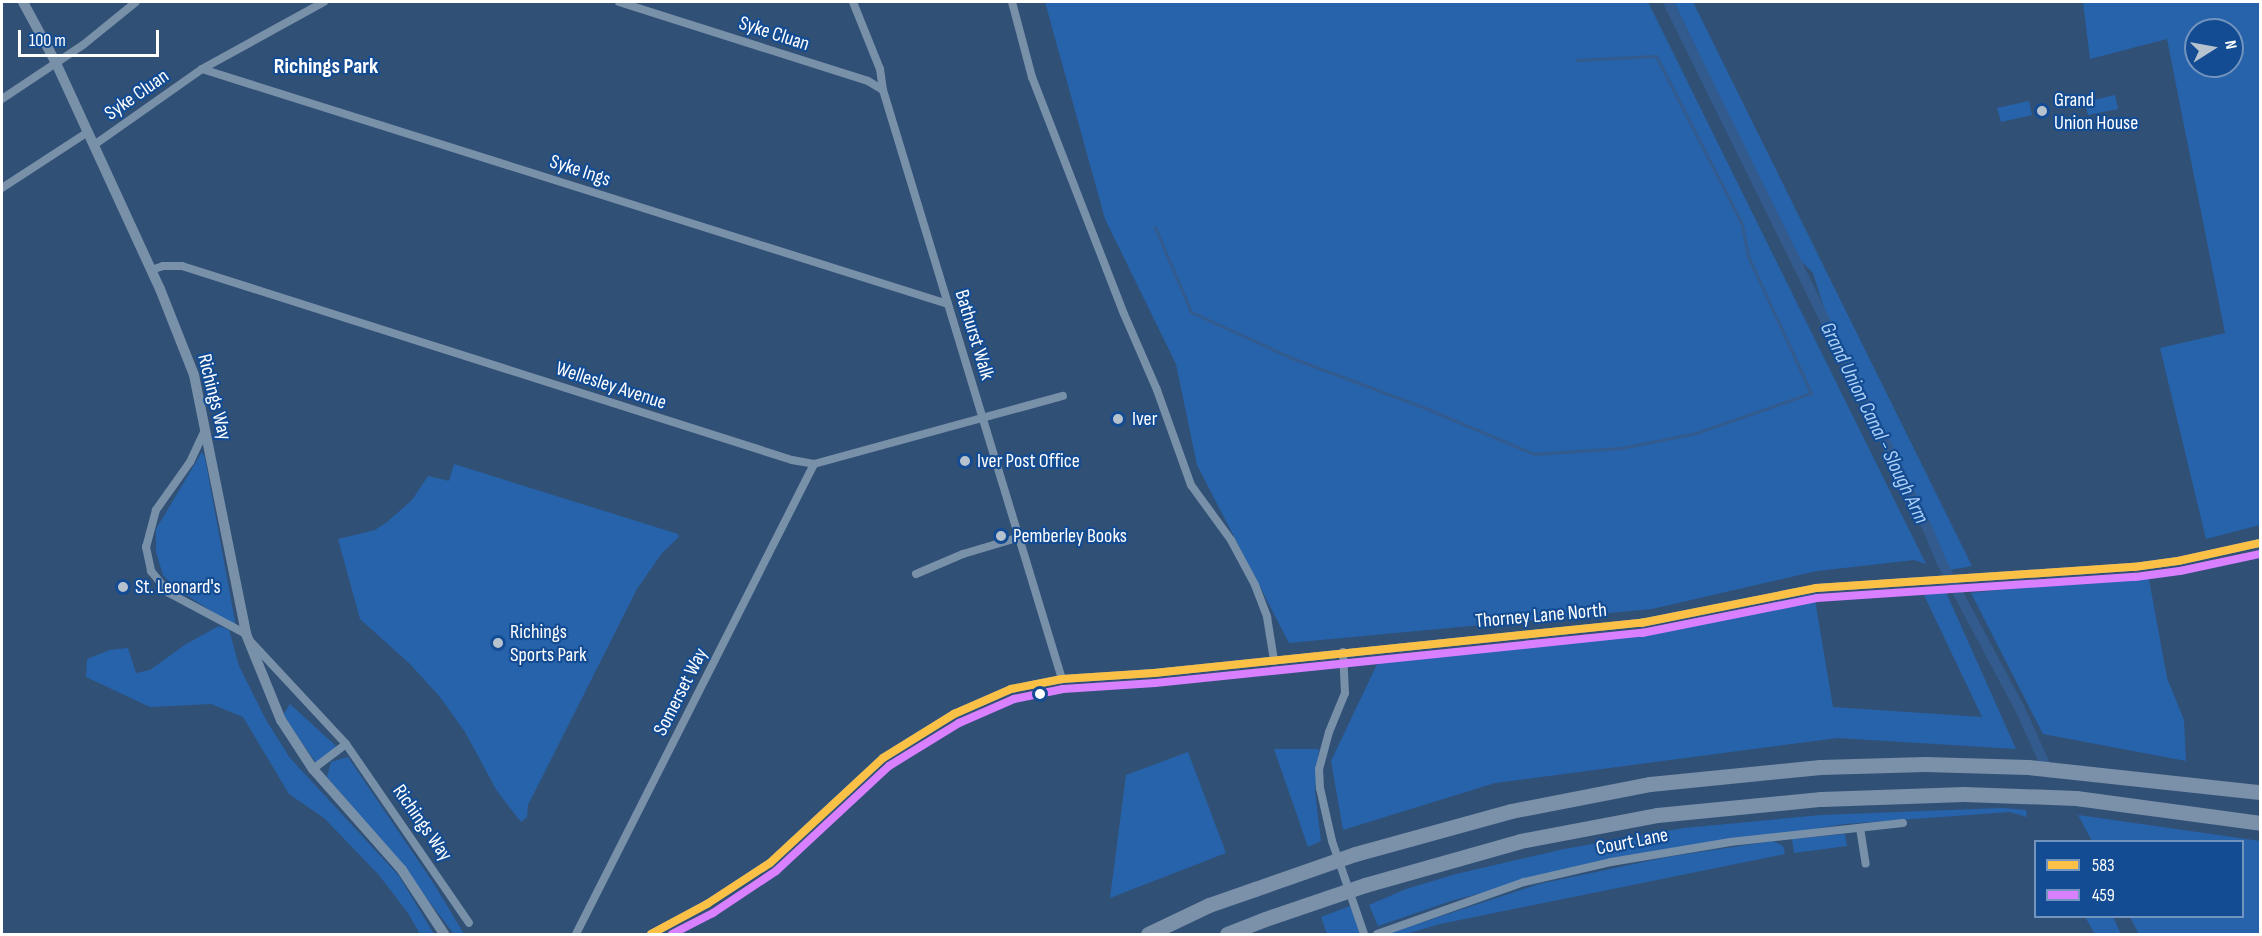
<!DOCTYPE html>
<style>
body{margin:0}
#map{position:relative;width:2262px;height:936px;overflow:hidden;background:#315076;font-family:"Sofia Sans Condensed",sans-serif}
div>[style]{position:absolute}
.green>*{inset:0;background:#2763aa}
.pier>*{inset:0;background:#315076}
.stream>*{height:3px;margin:-1.5px;padding:0 1.5px;transform-origin:1.5px;border-radius:1.5px;background:#345b8e}
.canal>*{height:10px;margin:-5px;padding:0 5px;transform-origin:5px;border-radius:5px;background:#345b8e}
.minor>*{height:8px;margin:-4px;padding:0 4px;transform-origin:4px;border-radius:4px;background:#7990a9}
.tertiary>*{height:10px;margin:-5px;padding:0 5px;transform-origin:5px;border-radius:5px;background:#7990a9}
.motorway>*{height:15px;margin:-7.5px;padding:0 7.5px;transform-origin:7.5px;border-radius:7.5px;background:#7b90a9}
.motorway-bridge>*{height:15px;margin:-7.5px;padding:0 7.5px;transform-origin:7.5px;border-radius:7.5px;background:#7b90a9}
.bus-1>*{height:8px;margin:-4px;padding:0 4px;transform-origin:4px;border-radius:4px;background:#fbc046}
.bus-2>*{height:8px;margin:-4px;padding:0 4px;transform-origin:4px;border-radius:4px;background:#d880ff}
.dots>*{width:16px;height:16px;translate:-50% -50%;box-sizing:border-box;border:3px solid #144c93;border-radius:50%}
span{translate:-50% -50%;white-space:nowrap;text-align:center;line-height:1.15;-webkit-text-stroke:4.5px #144c93;paint-order:stroke}
.street-label{font-size:20px;color:#fff}
.poi-label{font-size:20px;color:#fff}
.left{translate:0 -50%;text-align:left}
.water-label{font-size:21px;color:#aed1f8;font-style:italic}
.quarter-label{font-size:22px;color:#fff;font-weight:700}
.frame{position:absolute;inset:0;border:3px solid #fff;pointer-events:none}
.legend{position:absolute;left:2034px;top:840px;width:210px;height:78px;box-sizing:border-box;background:#144c93;border:2px solid #7294be;margin:0;padding:8px 10px;list-style:none;font-size:18px;color:#fff}
.legend li{display:flex;align-items:center;gap:12px;height:30px}
.legend b{width:30px;border:2px solid #7294be}
.north{position:absolute;left:2184px;top:18px;width:60px;height:60px;box-sizing:border-box;background:#144c93;border:2px solid #7294be;border-radius:50%;rotate:79deg;font-size:16px;font-weight:700;line-height:24px;text-align:center;color:#fff}
.north::after{content:'';display:block;margin:auto;width:21px;height:27px;background:#b7c2cf;clip-path:polygon(50% 0,100% 100%,50% 72%,0 100%)}
.scale{position:absolute;left:18px;top:30px;width:141px;height:27px;box-sizing:border-box;border:3px solid #fff;border-top:0;padding-left:8px;font-size:18px;line-height:21px;white-space:nowrap;color:#fff;-webkit-text-stroke:4px #144c93;paint-order:stroke}
</style>
<div id="map">
<div class="green">
<i style="clip-path:polygon(1045px 2px,1648px 2px,1926px 564px,1914px 560px,1817px 571px,1652px 609px,1289px 643px,1197px 465px,1176px 364px,1105px 219px)"></i>
<i style="clip-path:polygon(1674px 2px,1693px 2px,1972px 566px,1950px 570px,1826px 314px,1813px 273px,1797px 257px)"></i>
<i style="clip-path:polygon(evenodd,2083px 2px,2260px 2px,2260px 525px,2206px 539px,2160px 348px,2225px 333px,2167px 39px,2090px 59px,2083px 2px,2196px 30px,2232px 30px,2232px 66px,2196px 66px,2196px 30px)"></i>
<i style="clip-path:polygon(2115px 95px,2118px 109px,2088px 115px,2085px 102px)"></i>
<i style="clip-path:polygon(2029px 101px,2032px 115px,2001px 122px,1997px 108px)"></i>
<i style="clip-path:polygon(202px 452px,205px 458px,236px 627px,174px 587px,163px 575px,156px 552px,156px 529px)"></i>
<i style="clip-path:polygon(454px 464px,678px 534px,679px 537px,662px 553px,637px 589px,528px 805px,527px 817px,521px 822px,497px 791px,465px 732px,440px 697px,410px 664px,360px 619px,338px 539px,375px 530px,387px 522px,412px 500px,428px 476px,449px 481px)"></i>
<i style="clip-path:polygon(2148px 574px,2167px 678px,2184px 720px,2186px 761px,2043px 734px,1971px 593px)"></i>
<i style="clip-path:polygon(1945px 590px,2016px 749px,1838px 738px,1495px 783px,1343px 830px,1331px 761px,1379px 660px,1619px 635px,1814px 594px,1833px 707px,1982px 717px,1924px 595px)"></i>
<i style="clip-path:polygon(219px 626px,229px 630px,239px 666px,266px 720px,290px 758px,399px 876px,434px 934px,420px 934px,408px 913px,378px 874px,324px 818px,289px 794px,243px 717px,211px 704px,150px 707px,86px 677px,87px 659px,110px 650px,128px 648px,136px 673px,150px 670px,186px 644px)"></i>
<i style="clip-path:polygon(290px 704px,337px 747px,316px 763px,283px 715px)"></i>
<i style="clip-path:polygon(1274px 749px,1319px 749px,1315px 792px,1321px 841px,1308px 847px)"></i>
<i style="clip-path:polygon(1188px 752px,1226px 853px,1110px 898px,1126px 775px)"></i>
<i style="clip-path:polygon(348px 757px,434px 884px,464px 934px,454px 934px,405px 870px,327px 777px,331px 762px)"></i>
<i style="clip-path:polygon(2003px 808px,2026px 810px,2027px 817px,2010px 812px,1845px 824px,1775px 835px,1564px 871px,1451px 901px,1378px 926px,1369px 905px,1406px 889px,1456px 874px,1564px 849px,1684px 828px,1821px 815px)"></i>
<i style="clip-path:polygon(2078px 815px,2260px 841px,2260px 934px,2139px 934px,2130px 917px,2242px 916px,2242px 842px,2092px 841px)"></i>
<i style="clip-path:polygon(1845px 834px,1847px 846px,1794px 853px,1792px 839px)"></i>
<i style="clip-path:polygon(1773px 841px,1783px 846px,1785px 854px,1440px 924px,1406px 934px,1387px 934px,1539px 884px,1667px 857px)"></i>
<i style="clip-path:polygon(1350px 906px,1361px 934px,1327px 934px,1321px 917px)"></i>
<i style="clip-path:polygon(2085px 917px,2113px 917px,2121px 934px,2095px 934px)"></i>
</div>
<div class="pier">
<i style="clip-path:polygon(2055px 768px,2080px 813px,2061px 812px,2038px 771px)"></i>
</div>
<div class="stream">
<i style="left:1155px;top:227px;width:92px;rotate:67deg"></i>
<i style="left:1191px;top:312px;width:111px;rotate:24.5deg"></i>
<i style="left:1292px;top:358px;width:147px;rotate:20.6deg"></i>
<i style="left:1430px;top:410px;width:113px;rotate:22.9deg"></i>
<i style="left:1534px;top:454px;width:87px;rotate:-3.9deg"></i>
<i style="left:1621px;top:448px;width:76px;rotate:-11.3deg"></i>
<i style="left:1696px;top:433px;width:122px;rotate:-19.2deg"></i>
<i style="left:1811px;top:393px;width:151px;rotate:-114.7deg"></i>
<i style="left:1748px;top:256px;width:33px;rotate:-101deg"></i>
<i style="left:1742px;top:224px;width:189px;rotate:-117.1deg"></i>
<i style="left:1656px;top:56px;width:80px;rotate:177.1deg"></i>
</div>
<div class="canal">
<i style="left:1668px;top:2px;width:583px;rotate:63.74deg"></i>
<i style="left:1926px;top:525px;width:41px;rotate:67.2deg"></i>
<i style="left:1942px;top:563px;width:166px;rotate:61.9deg"></i>
<i style="left:2020px;top:709px;width:70px;rotate:65.6deg"></i>
</div>
<div class="minor">
<i style="left:619px;top:2px;width:261px;rotate:17.6deg"></i>
<i style="left:868px;top:81px;width:17px;rotate:31deg"></i>
<i style="left:853px;top:2px;width:72px;rotate:68.1deg"></i>
<i style="left:880px;top:69px;width:21px;rotate:82deg"></i>
<i style="left:883px;top:90px;width:616px;rotate:73.1deg"></i>
<i style="left:1012px;top:2px;width:78px;rotate:75.1deg"></i>
<i style="left:1032px;top:77px;width:254px;rotate:68.8deg"></i>
<i style="left:1124px;top:314px;width:83px;rotate:66.5deg"></i>
<i style="left:1157px;top:390px;width:101px;rotate:70.3deg"></i>
<i style="left:1191px;top:485px;width:68px;rotate:54deg"></i>
<i style="left:1231px;top:540px;width:51px;rotate:61.9deg"></i>
<i style="left:1255px;top:585px;width:34px;rotate:69deg"></i>
<i style="left:1267px;top:617px;width:44px;rotate:80.8deg"></i>
<i style="left:202px;top:69px;width:782px;rotate:17.49deg"></i>
<i style="left:2px;top:99px;width:97px;rotate:-33.7deg"></i>
<i style="left:83px;top:45px;width:68px;rotate:-39.1deg"></i>
<i style="left:94px;top:145px;width:132px;rotate:-35.1deg"></i>
<i style="left:202px;top:69px;width:139px;rotate:-28.8deg"></i>
<i style="left:2px;top:188px;width:103px;rotate:-33.1deg"></i>
<i style="left:151px;top:270px;width:13px;rotate:-18deg"></i>
<i style="left:163px;top:266px;width:19px"></i>
<i style="left:182px;top:266px;width:640px;rotate:17.64deg"></i>
<i style="left:792px;top:460px;width:22px;rotate:10deg"></i>
<i style="left:814px;top:464px;width:258px;rotate:-15.3deg"></i>
<i style="left:205px;top:430px;width:35px;rotate:115deg"></i>
<i style="left:190px;top:462px;width:59px;rotate:125.3deg"></i>
<i style="left:156px;top:510px;width:38px;rotate:105deg"></i>
<i style="left:146px;top:547px;width:25px;rotate:78deg"></i>
<i style="left:151px;top:571px;width:28px;rotate:51deg"></i>
<i style="left:169px;top:593px;width:87px;rotate:28deg"></i>
<i style="left:916px;top:574px;width:51px;rotate:-23.1deg"></i>
<i style="left:963px;top:554px;width:59px;rotate:-16.6deg"></i>
<i style="left:251px;top:642px;width:139px;rotate:47deg"></i>
<i style="left:346px;top:744px;width:217px;rotate:55.5deg"></i>
<i style="left:1343px;top:652px;width:41px;rotate:87.2deg"></i>
<i style="left:1345px;top:693px;width:42px;rotate:112.3deg"></i>
<i style="left:1329px;top:732px;width:38px;rotate:105deg"></i>
<i style="left:1319px;top:769px;width:19px;rotate:87deg"></i>
<i style="left:1320px;top:788px;width:54px;rotate:77.2deg"></i>
<i style="left:1332px;top:841px;width:98px;rotate:71deg"></i>
<i style="left:313px;top:769px;width:41px;rotate:-37.1deg"></i>
<i style="left:1860px;top:828px;width:36px;rotate:81deg"></i>
<i style="left:576px;top:934px;width:527px;rotate:-63.14deg"></i>
<i style="left:651px;top:934px;width:64px;rotate:-28.2deg"></i>
<i style="left:707px;top:904px;width:75px;rotate:-33.1deg"></i>
<i style="left:770px;top:863px;width:154px;rotate:-42.9deg"></i>
<i style="left:883px;top:758px;width:84px;rotate:-31.8deg"></i>
<i style="left:954px;top:714px;width:62px;rotate:-23.7deg"></i>
<i style="left:1011px;top:689px;width:52px;rotate:-11.1deg"></i>
<i style="left:1062px;top:679px;width:92px;rotate:-3.7deg"></i>
<i style="left:1154px;top:673px;width:490px;rotate:-5.9deg"></i>
<i style="left:1641px;top:623px;width:178px;rotate:-11.3deg"></i>
<i style="left:1816px;top:588px;width:319px;rotate:-3.8deg"></i>
<i style="left:2134px;top:567px;width:44px;rotate:-7.8deg"></i>
<i style="left:2178px;top:561px;width:84px;rotate:-12.4deg"></i>
<i style="left:1377px;top:934px;width:156px;rotate:-19.5deg"></i>
<i style="left:1524px;top:882px;width:89px;rotate:-12.9deg"></i>
<i style="left:1611px;top:862px;width:121px;rotate:-9.5deg"></i>
<i style="left:1730px;top:842px;width:174px;rotate:-6.3deg"></i>
</div>
<div class="tertiary">
<i style="left:23px;top:2px;width:69px;rotate:61.6deg"></i>
<i style="left:56px;top:63px;width:249px;rotate:65.3deg"></i>
<i style="left:160px;top:289px;width:92px;rotate:68.4deg"></i>
<i style="left:194px;top:375px;width:264px;rotate:78.6deg"></i>
<i style="left:246px;top:634px;width:93px;rotate:67.9deg"></i>
<i style="left:281px;top:720px;width:59px;rotate:56.9deg"></i>
<i style="left:313px;top:769px;width:135px;rotate:48.6deg"></i>
<i style="left:402px;top:870px;width:77px;rotate:56.7deg"></i>
</div>
<div class="motorway">
<i style="left:1355px;top:854px;width:162px;rotate:-15.4deg"></i>
<i style="left:1511px;top:811px;width:142px;rotate:-11deg"></i>
<i style="left:1650px;top:784px;width:171px;rotate:-5.7deg"></i>
<i style="left:1820px;top:767px;width:105px;rotate:-1.6deg"></i>
<i style="left:1925px;top:764px;width:103px;rotate:1.7deg"></i>
<i style="left:2028px;top:767px;width:233px;rotate:6.2deg"></i>
<i style="left:1365px;top:885px;width:161px;rotate:-15.8deg"></i>
<i style="left:1520px;top:841px;width:139px;rotate:-10.7deg"></i>
<i style="left:1657px;top:815px;width:165px;rotate:-5.6deg"></i>
<i style="left:1821px;top:799px;width:143px;rotate:-2deg"></i>
<i style="left:1964px;top:794px;width:112px;rotate:2deg"></i>
<i style="left:2076px;top:798px;width:186px;rotate:7.7deg"></i>
<i style="left:1148px;top:934px;width:68px;rotate:-25.4deg"></i>
<i style="left:1209px;top:905px;width:49px;rotate:-19.2deg"></i>
<i style="left:1227px;top:934px;width:41px;rotate:-21.5deg"></i>
</div>
<div class="motorway-bridge">
<i style="left:1255px;top:889px;width:106px;rotate:-19.3deg"></i>
<i style="left:1265px;top:919px;width:106px;rotate:-18.8deg"></i>
</div>
<div class="bus-1">
<i style="left:651px;top:934px;width:64px;rotate:-28.2deg"></i>
<i style="left:707px;top:904px;width:75px;rotate:-33.1deg"></i>
<i style="left:770px;top:863px;width:154px;rotate:-42.9deg"></i>
<i style="left:883px;top:758px;width:84px;rotate:-31.8deg"></i>
<i style="left:954px;top:714px;width:62px;rotate:-23.7deg"></i>
<i style="left:1011px;top:689px;width:52px;rotate:-11.1deg"></i>
<i style="left:1062px;top:679px;width:92px;rotate:-3.7deg"></i>
<i style="left:1154px;top:673px;width:490px;rotate:-5.9deg"></i>
<i style="left:1641px;top:623px;width:178px;rotate:-11.3deg"></i>
<i style="left:1816px;top:588px;width:319px;rotate:-3.8deg"></i>
<i style="left:2134px;top:567px;width:44px;rotate:-7.8deg"></i>
<i style="left:2178px;top:561px;width:84px;rotate:-12.4deg"></i>
</div>
<div class="bus-2">
<i style="left:672px;top:934px;width:46px;rotate:-27.1deg"></i>
<i style="left:713px;top:913px;width:76px;rotate:-33.7deg"></i>
<i style="left:776px;top:871px;width:154px;rotate:-42.9deg"></i>
<i style="left:889px;top:766px;width:82px;rotate:-31.6deg"></i>
<i style="left:959px;top:723px;width:60px;rotate:-23.6deg"></i>
<i style="left:1014px;top:699px;width:50px;rotate:-11.5deg"></i>
<i style="left:1063px;top:689px;width:92px;rotate:-3.7deg"></i>
<i style="left:1155px;top:683px;width:490px;rotate:-5.9deg"></i>
<i style="left:1642px;top:633px;width:178px;rotate:-11.3deg"></i>
<i style="left:1817px;top:598px;width:319px;rotate:-3.8deg"></i>
<i style="left:2135px;top:577px;width:45px;rotate:-7.6deg"></i>
<i style="left:2180px;top:571px;width:82px;rotate:-12deg"></i>
</div>
<div class="dots">
<i style="left:2042px;top:111px;background:#b7c2cf"></i>
<i style="left:1118px;top:419px;background:#b7c2cf"></i>
<i style="left:965px;top:461px;background:#b7c2cf"></i>
<i style="left:1001px;top:536px;background:#b7c2cf"></i>
<i style="left:123px;top:587px;background:#b7c2cf"></i>
<i style="left:498px;top:643px;background:#b7c2cf"></i>
<i style="left:1040px;top:694px;background:#fff"></i>
</div>
<div class="street-label">
<span style="left:774px;top:34px;rotate:18deg">Syke Cluan</span>
<span style="left:137px;top:95px;rotate:-35deg">Syke Cluan</span>
<span style="left:580px;top:171px;rotate:18deg">Syke Ings</span>
<span style="left:974px;top:335px;rotate:73deg">Bathurst Walk</span>
<span style="left:611px;top:386px;rotate:18deg">Wellesley Avenue</span>
<span style="left:214px;top:397px;rotate:76deg">Richings Way</span>
<span style="left:1541px;top:616px;rotate:-5deg">Thorney Lane North</span>
<span style="left:681px;top:692px;rotate:-63deg">Somerset Way</span>
<span style="left:422px;top:823px;rotate:55deg">Richings Way</span>
<span style="left:1632px;top:842px;rotate:-11deg">Court Lane</span>
</div>
<div class="poi-label">
<span class="left" style="left:2054px;top:112px">Grand<br>Union House</span>
<span class="left" style="left:1132px;top:419px">Iver</span>
<span class="left" style="left:977px;top:461px">Iver Post Office</span>
<span class="left" style="left:1013px;top:536px">Pemberley Books</span>
<span class="left" style="left:135px;top:587px">St. Leonard's</span>
<span class="left" style="left:510px;top:644px">Richings<br>Sports Park</span>
</div>
<div class="water-label">
<span style="left:1874px;top:423px;rotate:64deg">Grand Union Canal - Slough Arm</span>
</div>
<div class="quarter-label">
<span style="left:326px;top:67px">Richings Park</span>
</div>
<div class="frame"></div>
<ul class="legend">
<li><b style="height:8px;background:#fbc046"></b>583</li>
<li><b style="height:8px;background:#d880ff"></b>459</li>
</ul>
<div class="north">N</div>
<div class="scale">100 m</div>
</div>
